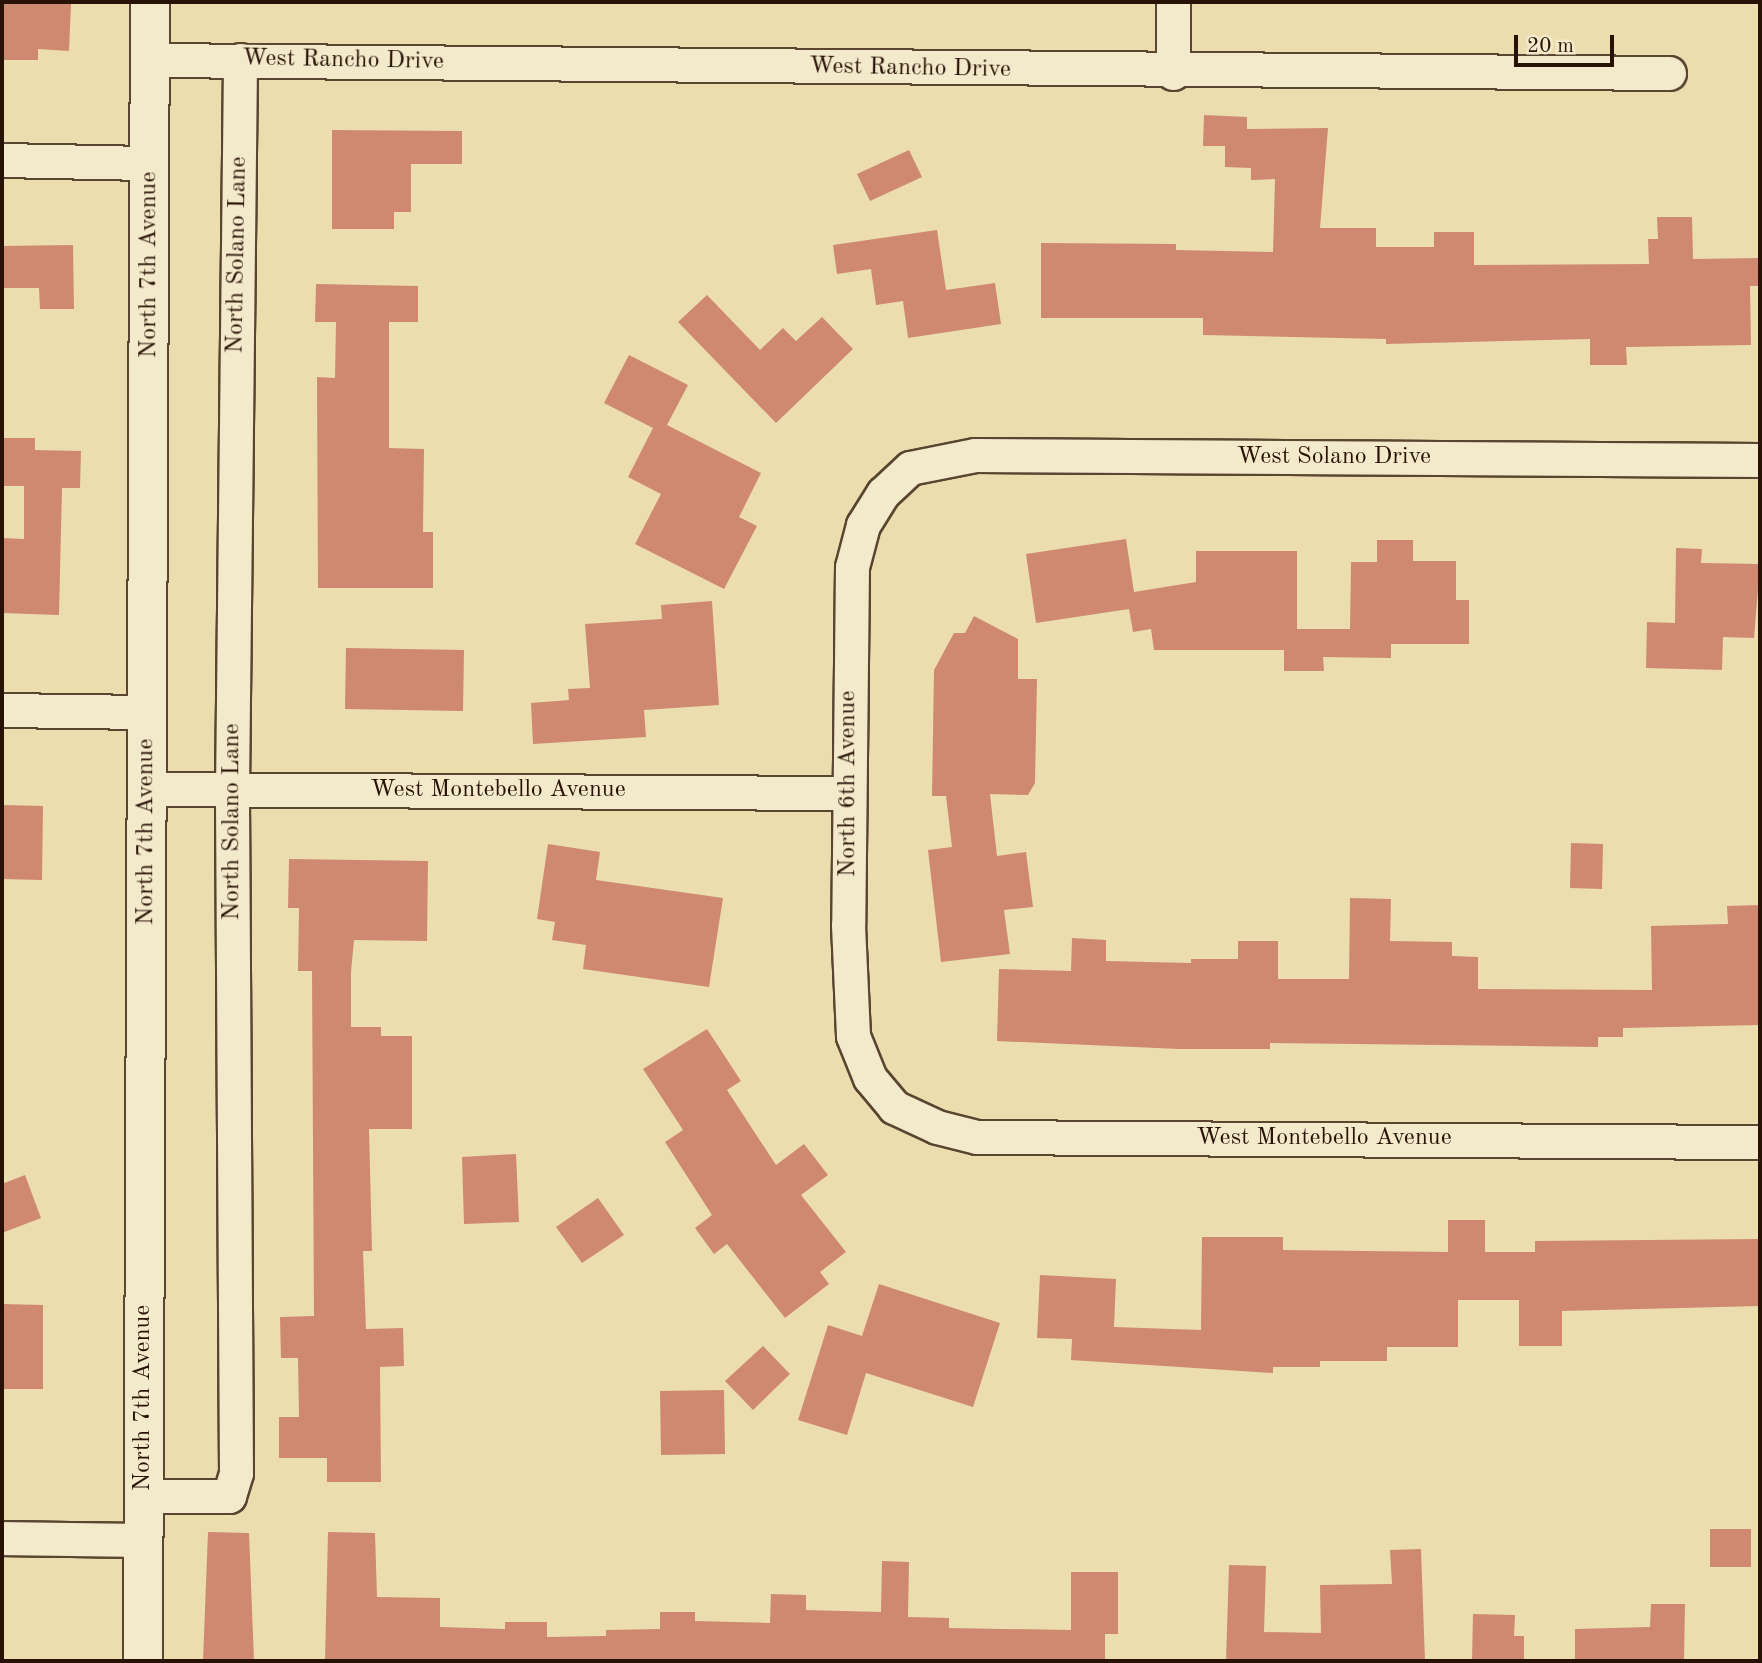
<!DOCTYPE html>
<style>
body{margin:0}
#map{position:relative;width:1762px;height:1663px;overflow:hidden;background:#ecddaf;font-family:"Old Standard TT",serif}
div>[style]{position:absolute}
.building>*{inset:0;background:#ce8970}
.roads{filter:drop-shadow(2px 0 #594530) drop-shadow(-2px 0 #594530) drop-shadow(0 2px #594530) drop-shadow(0 -2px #594530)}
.minor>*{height:33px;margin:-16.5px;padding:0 16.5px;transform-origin:16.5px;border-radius:16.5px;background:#f3e9cb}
.secondary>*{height:38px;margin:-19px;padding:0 19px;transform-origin:19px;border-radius:19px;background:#f3e9cb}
span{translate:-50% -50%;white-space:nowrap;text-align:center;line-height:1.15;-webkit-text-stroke:5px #f3e9cb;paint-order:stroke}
.street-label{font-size:24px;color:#281205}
.frame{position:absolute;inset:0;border:4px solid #281205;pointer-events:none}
.scale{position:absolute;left:1514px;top:35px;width:100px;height:32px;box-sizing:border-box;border:4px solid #281205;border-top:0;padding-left:9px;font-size:21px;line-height:24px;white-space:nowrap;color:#281205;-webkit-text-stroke:5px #f3e9cb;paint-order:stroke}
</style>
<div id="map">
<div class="building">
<i style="clip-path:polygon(2px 2px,71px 4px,69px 51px,38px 49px,38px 60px,2px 60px)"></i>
<i style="clip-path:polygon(1204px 115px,1247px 117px,1247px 129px,1328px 128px,1320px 228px,1376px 228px,1376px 247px,1434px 247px,1434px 232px,1474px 232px,1474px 265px,1649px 264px,1648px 239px,1658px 239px,1657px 217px,1692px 217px,1693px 259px,1760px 258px,1760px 286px,1750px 286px,1751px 345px,1626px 347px,1627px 365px,1590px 365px,1590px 339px,1386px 344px,1386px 339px,1203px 335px,1203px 318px,1041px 318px,1041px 243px,1176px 244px,1176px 250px,1273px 252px,1275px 179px,1251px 180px,1251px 168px,1225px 167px,1225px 146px,1203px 146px)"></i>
<i style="clip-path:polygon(332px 130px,462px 131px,462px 164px,411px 164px,411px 212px,394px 212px,394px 229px,332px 229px)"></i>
<i style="clip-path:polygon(909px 150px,922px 177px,870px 201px,857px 174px)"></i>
<i style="clip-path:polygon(937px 230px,946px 290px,995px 283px,1001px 324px,908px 338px,903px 301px,876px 305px,871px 269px,837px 274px,833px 245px)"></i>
<i style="clip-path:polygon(73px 245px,74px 309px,40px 309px,39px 288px,2px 288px,2px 246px)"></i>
<i style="clip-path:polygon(316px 284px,418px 286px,418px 322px,389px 322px,389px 448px,424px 449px,423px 532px,433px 532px,433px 588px,318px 588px,317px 377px,335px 378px,336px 322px,315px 322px)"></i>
<i style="clip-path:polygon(707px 295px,760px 350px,783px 328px,796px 341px,822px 317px,853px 349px,776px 423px,678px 322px)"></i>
<i style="clip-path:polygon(629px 355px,688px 385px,667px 425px,761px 473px,739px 517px,757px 526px,724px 589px,635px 544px,661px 494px,628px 477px,653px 428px,604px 403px)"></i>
<i style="clip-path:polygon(2px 438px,35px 438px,35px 450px,81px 451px,80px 488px,62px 488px,59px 615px,2px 613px,2px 538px,24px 539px,24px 486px,2px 486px)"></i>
<i style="clip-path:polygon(1126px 539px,1134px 592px,1196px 582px,1196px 551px,1297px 551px,1297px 629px,1350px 629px,1351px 562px,1377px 562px,1377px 540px,1413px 540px,1413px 561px,1456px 561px,1456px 600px,1469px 600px,1469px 644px,1391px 644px,1391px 658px,1323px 657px,1324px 671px,1284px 671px,1284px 650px,1154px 650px,1151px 629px,1133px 632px,1129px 609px,1036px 623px,1026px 554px)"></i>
<i style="clip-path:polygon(1676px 548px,1702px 549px,1701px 563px,1760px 564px,1754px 638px,1723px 637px,1722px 670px,1646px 668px,1647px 622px,1675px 623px)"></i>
<i style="clip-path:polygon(712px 601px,719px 705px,644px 710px,646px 737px,533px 744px,531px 703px,569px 700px,568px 689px,590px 688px,585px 624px,662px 619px,661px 605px)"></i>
<i style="clip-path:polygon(974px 616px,1018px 639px,1018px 679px,1037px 679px,1035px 783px,1028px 795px,990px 794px,997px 856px,1026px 852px,1033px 907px,1004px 910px,1010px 954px,941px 962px,928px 850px,952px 847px,946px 796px,932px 796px,934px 670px,954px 633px,965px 633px)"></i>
<i style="clip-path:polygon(346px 648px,464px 650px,463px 711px,345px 709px)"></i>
<i style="clip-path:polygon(2px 805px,43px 806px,42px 880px,2px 879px)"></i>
<i style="clip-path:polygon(1571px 843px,1603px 844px,1602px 889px,1570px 888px)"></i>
<i style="clip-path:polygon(548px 844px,600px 852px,596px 880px,723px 898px,709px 987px,583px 969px,586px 945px,552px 940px,555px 922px,537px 919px)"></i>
<i style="clip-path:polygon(289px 859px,428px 861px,427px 941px,354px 940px,351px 972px,351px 1027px,381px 1027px,381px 1036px,412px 1036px,412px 1129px,369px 1129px,372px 1251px,363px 1251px,366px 1329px,403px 1328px,404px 1366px,380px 1367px,381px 1482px,327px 1482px,327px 1458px,279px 1458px,279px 1417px,299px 1417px,298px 1358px,281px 1358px,280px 1317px,314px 1316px,312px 971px,298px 971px,299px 908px,288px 908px)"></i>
<i style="clip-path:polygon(1350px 898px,1391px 899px,1390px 941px,1452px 942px,1452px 956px,1478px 957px,1478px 989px,1652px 990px,1651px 926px,1728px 924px,1727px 906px,1760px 905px,1760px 1025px,1623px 1028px,1623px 1037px,1598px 1037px,1598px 1047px,1270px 1043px,1270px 1049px,1179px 1049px,997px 1041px,999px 969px,1071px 971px,1072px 938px,1106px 940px,1106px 961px,1191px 963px,1191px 959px,1238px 959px,1238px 941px,1278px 941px,1278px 979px,1349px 979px)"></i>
<i style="clip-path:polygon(707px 1029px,741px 1081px,727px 1090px,776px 1165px,804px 1144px,828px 1175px,801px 1195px,846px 1252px,820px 1272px,829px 1284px,785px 1318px,727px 1244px,714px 1254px,695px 1228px,712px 1215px,665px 1142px,683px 1130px,643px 1069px)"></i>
<i style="clip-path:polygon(516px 1154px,519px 1222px,464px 1224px,462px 1157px)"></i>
<i style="clip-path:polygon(25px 1175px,41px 1218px,2px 1233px,2px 1184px)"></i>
<i style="clip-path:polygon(598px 1198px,624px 1235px,582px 1263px,556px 1227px)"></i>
<i style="clip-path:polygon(1448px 1220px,1485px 1220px,1485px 1252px,1535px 1252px,1535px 1241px,1760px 1239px,1760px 1306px,1562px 1311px,1562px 1346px,1519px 1346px,1519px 1300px,1458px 1300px,1458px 1347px,1387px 1347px,1387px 1361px,1320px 1361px,1320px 1367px,1273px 1367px,1273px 1373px,1071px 1360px,1072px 1339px,1037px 1338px,1040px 1275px,1116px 1279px,1114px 1327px,1201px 1330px,1202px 1237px,1283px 1237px,1283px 1250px,1448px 1252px)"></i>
<i style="clip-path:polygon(879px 1284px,1000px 1323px,973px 1407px,866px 1373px,847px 1435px,798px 1420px,828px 1325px,862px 1336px)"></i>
<i style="clip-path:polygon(2px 1304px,43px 1305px,43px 1389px,2px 1389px)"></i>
<i style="clip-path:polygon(763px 1346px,790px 1374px,753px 1410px,725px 1381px)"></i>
<i style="clip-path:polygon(724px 1390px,725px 1454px,661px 1455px,660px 1391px)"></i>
<i style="clip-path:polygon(1710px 1529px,1751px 1529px,1751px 1567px,1710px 1567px)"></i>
<i style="clip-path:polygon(208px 1532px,249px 1533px,254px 1661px,203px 1661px)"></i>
<i style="clip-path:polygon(328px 1532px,375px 1533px,377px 1597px,440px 1598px,440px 1627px,505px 1629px,505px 1622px,547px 1622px,547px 1637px,606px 1636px,606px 1630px,660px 1629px,660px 1612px,695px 1612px,695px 1621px,770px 1623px,771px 1594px,806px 1595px,806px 1610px,881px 1612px,882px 1561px,909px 1562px,908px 1617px,949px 1618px,949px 1628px,1071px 1630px,1071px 1572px,1118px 1572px,1118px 1634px,1105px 1634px,1105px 1661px,325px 1661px)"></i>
<i style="clip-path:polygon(1421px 1549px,1425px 1661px,1226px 1661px,1229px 1565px,1266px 1566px,1264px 1632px,1321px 1633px,1320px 1585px,1392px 1584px,1390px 1550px)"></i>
<i style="clip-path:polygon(1651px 1604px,1685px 1604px,1684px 1661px,1575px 1661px,1575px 1629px,1650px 1627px)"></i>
<i style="clip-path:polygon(1473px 1614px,1515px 1615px,1514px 1636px,1524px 1636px,1524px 1661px,1472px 1661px)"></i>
</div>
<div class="roads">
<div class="minor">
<i style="left:150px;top:60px;width:1519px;rotate:0.49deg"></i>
<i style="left:1173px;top:73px;width:71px;rotate:-90deg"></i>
<i style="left:2px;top:160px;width:148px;rotate:1.2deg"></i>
<i style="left:1760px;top:460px;width:785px;rotate:-179.64deg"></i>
<i style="left:975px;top:455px;width:66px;rotate:168.7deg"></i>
<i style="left:910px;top:468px;width:37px;rotate:137deg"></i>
<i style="left:883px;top:493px;width:38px;rotate:122deg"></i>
<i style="left:863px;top:525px;width:43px;rotate:104.7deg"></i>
<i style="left:852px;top:567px;width:358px;rotate:90.6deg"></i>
<i style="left:848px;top:925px;width:111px;rotate:87.4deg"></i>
<i style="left:853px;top:1036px;width:45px;rotate:68deg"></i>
<i style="left:870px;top:1078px;width:38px;rotate:50deg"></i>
<i style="left:894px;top:1107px;width:47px;rotate:24.9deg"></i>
<i style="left:937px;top:1127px;width:41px;rotate:14deg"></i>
<i style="left:977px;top:1137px;width:783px;rotate:0.37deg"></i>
<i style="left:2px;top:710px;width:146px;rotate:0.8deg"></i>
<i style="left:148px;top:789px;width:701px;rotate:0.33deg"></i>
<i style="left:143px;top:1496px;width:86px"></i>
<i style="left:229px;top:1496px;width:24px;rotate:-73deg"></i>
<i style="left:236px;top:1473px;width:683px;rotate:-90.34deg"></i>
<i style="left:232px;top:790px;width:730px;rotate:-89.37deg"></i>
<i style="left:2px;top:1538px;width:142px;rotate:0.8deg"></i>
</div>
<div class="secondary">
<i style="left:143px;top:1661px;width:1659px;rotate:-89.76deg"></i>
</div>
</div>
<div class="street-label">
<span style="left:343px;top:61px;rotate:1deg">West Rancho Drive</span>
<span style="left:910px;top:69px;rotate:1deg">West Rancho Drive</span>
<span style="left:238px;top:255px;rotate:-89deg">North Solano Lane</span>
<span style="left:150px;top:265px;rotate:-90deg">North 7th Avenue</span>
<span style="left:1334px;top:458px">West Solano Drive</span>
<span style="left:849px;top:784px;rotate:-90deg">North 6th Avenue</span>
<span style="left:498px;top:791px">West Montebello Avenue</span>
<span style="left:233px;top:822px;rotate:-90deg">North Solano Lane</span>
<span style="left:147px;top:832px;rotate:-90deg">North 7th Avenue</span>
<span style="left:1324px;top:1139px">West Montebello Avenue</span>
<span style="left:144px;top:1398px;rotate:-90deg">North 7th Avenue</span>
</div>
<div class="frame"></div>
<div class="scale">20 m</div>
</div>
